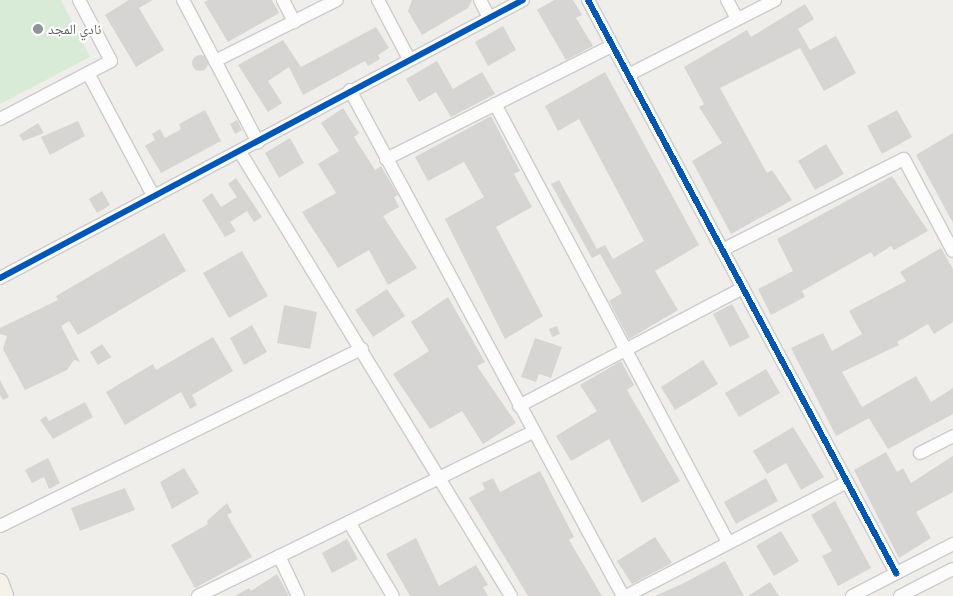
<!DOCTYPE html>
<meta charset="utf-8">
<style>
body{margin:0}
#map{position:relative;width:953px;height:596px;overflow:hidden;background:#efeeea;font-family:"Public Sans","Noto Naskh Arabic",sans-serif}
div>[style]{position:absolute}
.green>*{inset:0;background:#d8ebd6}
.building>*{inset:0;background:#d6d5d3}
.round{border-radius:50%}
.roads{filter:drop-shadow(1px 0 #cbcccc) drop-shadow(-1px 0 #cbcccc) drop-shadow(0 1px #cbcccc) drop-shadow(0 -1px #cbcccc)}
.minor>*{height:12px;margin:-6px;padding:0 6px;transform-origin:6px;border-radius:6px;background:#fdfcfc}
.major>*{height:16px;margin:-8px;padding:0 8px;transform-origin:8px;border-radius:8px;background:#f4f2e9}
.cycleway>*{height:6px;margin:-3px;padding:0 3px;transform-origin:3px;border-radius:3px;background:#0057b8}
.dots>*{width:14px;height:14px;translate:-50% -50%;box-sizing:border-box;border:2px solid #fff;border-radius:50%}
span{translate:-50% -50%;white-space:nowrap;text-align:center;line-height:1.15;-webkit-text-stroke:4px #fff;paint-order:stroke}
.poi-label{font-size:14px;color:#5f6368}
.left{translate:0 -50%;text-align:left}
</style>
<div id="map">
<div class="green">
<i style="clip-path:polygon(0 0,61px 0,90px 57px,0 104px)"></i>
</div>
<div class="building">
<i style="clip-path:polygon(129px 0,153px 0,139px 8px,164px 50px,136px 67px,105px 15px)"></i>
<i style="clip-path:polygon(208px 0,272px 0,279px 13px,228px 42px,204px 2px)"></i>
<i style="clip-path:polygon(412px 0,472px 0,468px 8px,422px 35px,408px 11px)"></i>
<i style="clip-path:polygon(554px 0,573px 0,582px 15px,576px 18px,593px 46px,566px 60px,537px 10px)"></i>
<i style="clip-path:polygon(805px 4px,814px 19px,798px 29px,810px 50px,836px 36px,856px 73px,824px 91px,800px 48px,720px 88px,767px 173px,772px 170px,792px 200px,731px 234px,692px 161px,722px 143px,699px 107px,704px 104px,684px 67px,747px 30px,751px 37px)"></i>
<i style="clip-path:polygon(503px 26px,516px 50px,488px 66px,475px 42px)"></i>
<i style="clip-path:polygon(376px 27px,389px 48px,378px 55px,380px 59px,368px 66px,365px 61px,303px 95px,289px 67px,268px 81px,282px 103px,268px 112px,238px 65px,283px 40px,301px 67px)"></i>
<i class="round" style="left:192px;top:55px;width:16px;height:16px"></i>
<i style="clip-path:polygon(437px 61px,453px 89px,482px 72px,495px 94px,451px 117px,436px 92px,419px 102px,406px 79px)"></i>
<i style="clip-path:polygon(605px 72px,699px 245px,655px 271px,678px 310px,629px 339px,609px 301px,622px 293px,600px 254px,592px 258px,551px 184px,559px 180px,597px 249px,605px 245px,613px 259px,644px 241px,579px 119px,558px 131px,545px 106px)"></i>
<i style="clip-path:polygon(343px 108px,359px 133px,354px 137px,375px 170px,381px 166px,398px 195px,394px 197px,399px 207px,383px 216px,417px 268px,388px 285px,369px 250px,338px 268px,302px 212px,336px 193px,318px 164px,339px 151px,321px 123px)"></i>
<i style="clip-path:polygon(205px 110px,221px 141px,161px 173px,145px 146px,155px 140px,152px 134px,160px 129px,165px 138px,181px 129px,179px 124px)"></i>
<i style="clip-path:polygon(897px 110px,912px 137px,882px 154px,867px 126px)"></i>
<i style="clip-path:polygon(491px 116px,520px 171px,514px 174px,532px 207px,496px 227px,543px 316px,505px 339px,445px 219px,484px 197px,464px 162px,428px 181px,415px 157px)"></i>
<i style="clip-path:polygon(237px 120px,242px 130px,235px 134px,230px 124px)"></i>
<i style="clip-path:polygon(78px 121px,85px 136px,50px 155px,41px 137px)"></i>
<i style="clip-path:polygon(38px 123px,44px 133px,23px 141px,19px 135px)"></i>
<i style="clip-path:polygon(953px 133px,953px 223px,916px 155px)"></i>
<i style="clip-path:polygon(290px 138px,304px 163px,279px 178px,265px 153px)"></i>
<i style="clip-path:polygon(826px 144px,844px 174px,815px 190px,798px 161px)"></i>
<i style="clip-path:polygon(892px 176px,928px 231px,894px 250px,891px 246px,874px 257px,871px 252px,802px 291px,805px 297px,771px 315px,758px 289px,793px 271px,777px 239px)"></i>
<i style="clip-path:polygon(236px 178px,262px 217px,254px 222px,247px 211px,230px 222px,236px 231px,225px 237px,202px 200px,212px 193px,221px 207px,237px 197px,228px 184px)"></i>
<i style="clip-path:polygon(102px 191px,110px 205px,97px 213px,89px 199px)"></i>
<i style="clip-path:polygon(164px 233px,186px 271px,78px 335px,69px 321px,61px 326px,80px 362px,74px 360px,67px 370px,25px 390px,3px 349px,7px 336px,0 334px,0 328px,58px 300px,56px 296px)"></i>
<i style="clip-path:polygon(941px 248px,953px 269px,953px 322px,934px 334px,928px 324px,897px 342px,899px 345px,842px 372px,862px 407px,916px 376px,931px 402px,953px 388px,953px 414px,888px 449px,869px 418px,836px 436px,791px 348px,823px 333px,832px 351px,862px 334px,849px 311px,906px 281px,900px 272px)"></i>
<i style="clip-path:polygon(242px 251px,268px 296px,229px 318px,203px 273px)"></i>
<i style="clip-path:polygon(387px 289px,405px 316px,373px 337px,355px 310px)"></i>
<i style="clip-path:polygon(448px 297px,485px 362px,477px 366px,516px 423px,483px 444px,462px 411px,430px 429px,393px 374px,429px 351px,411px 322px)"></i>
<i style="clip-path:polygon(732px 304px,750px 337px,730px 347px,713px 314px)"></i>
<i style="clip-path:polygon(284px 305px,317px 312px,310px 349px,277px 343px)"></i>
<i style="clip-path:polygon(252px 325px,267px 352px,244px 365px,230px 338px)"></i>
<i style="clip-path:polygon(557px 326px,560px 334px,552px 337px,549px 329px)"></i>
<i style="clip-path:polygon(213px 337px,233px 371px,192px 395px,197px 405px,190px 409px,181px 392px,125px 425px,106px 392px,153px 364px,156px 370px)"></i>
<i style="clip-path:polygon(535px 338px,562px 347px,551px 378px,539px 374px,536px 382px,521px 377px)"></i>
<i style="clip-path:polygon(102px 344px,111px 357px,98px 365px,90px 352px)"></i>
<i style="clip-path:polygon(703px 360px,718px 384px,675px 410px,661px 387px)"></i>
<i style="clip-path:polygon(621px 361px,634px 385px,627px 390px,680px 481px,642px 503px,609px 439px,571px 461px,556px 436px,597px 411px,580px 385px)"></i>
<i style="clip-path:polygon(766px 369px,780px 393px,739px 417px,725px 393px)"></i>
<i style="clip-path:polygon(0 380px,9px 397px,3px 400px,0 395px)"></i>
<i style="clip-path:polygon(85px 402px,93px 417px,53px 439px,40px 420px,46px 416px,49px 421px)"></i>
<i style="clip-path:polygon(793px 427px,824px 477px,801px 490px,786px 463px,767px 474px,753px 451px)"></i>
<i style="clip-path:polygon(886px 452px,897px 472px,903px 468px,911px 483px,953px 456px,953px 492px,916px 512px,931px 538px,899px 558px,854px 470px)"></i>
<i style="clip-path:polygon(48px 458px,60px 483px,49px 489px,44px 477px,32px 483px,25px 470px)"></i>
<i style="clip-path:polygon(184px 468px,199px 493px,172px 509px,160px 482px)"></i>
<i style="clip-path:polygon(540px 471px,574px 537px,569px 540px,602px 596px,528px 596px,469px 498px,485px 489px,482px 483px,493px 478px,500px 492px)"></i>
<i style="clip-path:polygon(766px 478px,778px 501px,736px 524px,724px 502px)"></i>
<i style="clip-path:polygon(125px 488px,135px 510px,80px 531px,71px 508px)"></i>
<i style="clip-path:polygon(835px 501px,871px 568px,838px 586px,822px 556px,832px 551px,811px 515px)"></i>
<i style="clip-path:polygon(227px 503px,232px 512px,227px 515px,252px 557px,195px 588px,171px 545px,208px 524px,207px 521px)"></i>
<i style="clip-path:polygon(781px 531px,799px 561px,774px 576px,756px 546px)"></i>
<i style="clip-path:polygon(655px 537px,672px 563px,632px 584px,617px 561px)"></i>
<i style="clip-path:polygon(416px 538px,439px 586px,476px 565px,488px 585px,483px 587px,488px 596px,410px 596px,386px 554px)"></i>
<i style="clip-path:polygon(347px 539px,358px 559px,332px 573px,322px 553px)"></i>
<i style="clip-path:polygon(725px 561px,744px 596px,655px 596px,682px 584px)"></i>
<i style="clip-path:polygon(277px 574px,289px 596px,235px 596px,249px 588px,251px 591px)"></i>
<i style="clip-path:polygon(770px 582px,779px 596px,748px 596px)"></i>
</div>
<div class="roads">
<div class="minor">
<i style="left:183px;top:0;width:161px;rotate:62.2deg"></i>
<i style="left:283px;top:0;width:25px;rotate:63deg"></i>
<i style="left:378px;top:0;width:67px;rotate:62.3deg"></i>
<i style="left:480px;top:0;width:20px;rotate:63deg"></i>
<i style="left:588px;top:0;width:651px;rotate:61.74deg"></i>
<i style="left:727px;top:0;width:21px;rotate:62deg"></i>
<i style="left:215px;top:61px;width:136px;rotate:-26.6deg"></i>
<i style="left:88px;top:73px;width:140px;rotate:62deg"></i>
<i style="left:628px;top:75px;width:165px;rotate:-27deg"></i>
<i style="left:350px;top:90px;width:575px;rotate:61.65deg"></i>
<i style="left:495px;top:104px;width:497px;rotate:62deg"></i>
<i style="left:0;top:119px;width:125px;rotate:-27.6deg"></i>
<i style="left:111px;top:61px;width:69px;rotate:-117.7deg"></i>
<i style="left:240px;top:152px;width:520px;rotate:58.6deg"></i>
<i style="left:386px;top:159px;width:253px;rotate:-26.6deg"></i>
<i style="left:722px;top:250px;width:203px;rotate:-26.6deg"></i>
<i style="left:904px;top:159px;width:104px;rotate:62deg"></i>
<i style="left:0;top:278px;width:592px;rotate:-27.99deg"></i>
<i style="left:519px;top:406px;width:253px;rotate:-27.8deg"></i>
<i style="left:920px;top:453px;width:37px;rotate:-27deg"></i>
<i style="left:349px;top:522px;width:86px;rotate:59.3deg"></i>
<i style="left:0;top:526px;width:403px;rotate:-26.1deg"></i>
<i style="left:279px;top:556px;width:44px;rotate:64.6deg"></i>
<i style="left:198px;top:596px;width:373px;rotate:-26.1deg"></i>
<i style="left:626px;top:596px;width:249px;rotate:-27.3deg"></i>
<i style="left:852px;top:596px;width:114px;rotate:-27.2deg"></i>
<i style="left:900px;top:596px;width:59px;rotate:-27deg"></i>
</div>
<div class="major">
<i style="left:0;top:582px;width:15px;rotate:70deg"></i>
</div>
</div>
<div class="cycleway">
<i style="left:588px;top:0;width:651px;rotate:61.74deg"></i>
<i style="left:0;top:278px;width:592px;rotate:-27.99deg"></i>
</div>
<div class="dots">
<i style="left:38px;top:29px;background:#919496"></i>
</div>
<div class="poi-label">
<span class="left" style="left:48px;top:29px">نادي المجد</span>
</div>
</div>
